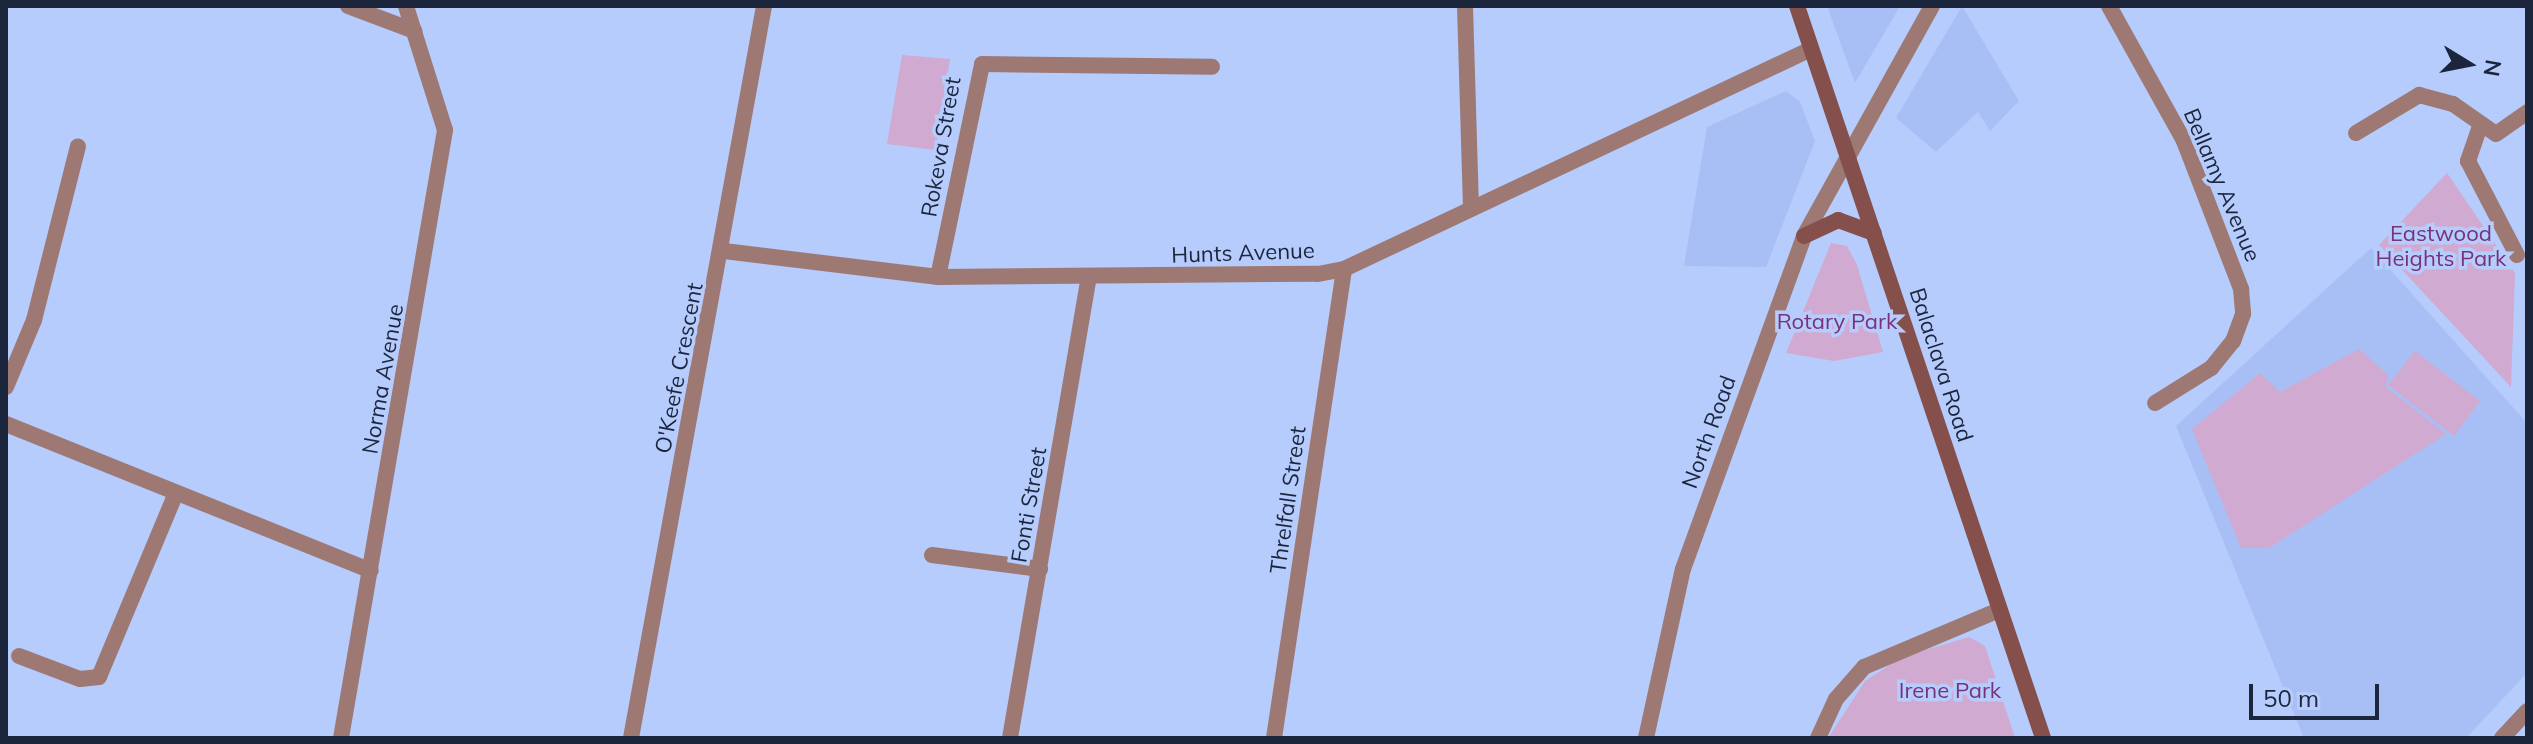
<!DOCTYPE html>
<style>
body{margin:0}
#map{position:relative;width:2533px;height:744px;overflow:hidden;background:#b6ccfd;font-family:Mulish,sans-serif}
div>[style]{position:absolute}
.built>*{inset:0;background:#a8bff5}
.green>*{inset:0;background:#d0aad0}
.minor>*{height:16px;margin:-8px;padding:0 8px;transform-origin:8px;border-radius:8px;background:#9e7974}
.tertiary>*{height:16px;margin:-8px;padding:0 8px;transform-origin:8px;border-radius:8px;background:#9e7974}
.secondary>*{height:16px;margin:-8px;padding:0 8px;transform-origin:8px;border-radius:8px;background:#85504b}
span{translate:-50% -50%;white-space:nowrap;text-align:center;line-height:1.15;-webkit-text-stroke:7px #b6ccfd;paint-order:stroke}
.street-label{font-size:22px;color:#1b253c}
.park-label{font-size:22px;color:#78327a}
.frame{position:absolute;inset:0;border:8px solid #1b253c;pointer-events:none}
.north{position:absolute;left:2429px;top:24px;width:80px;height:80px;-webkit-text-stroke:6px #b6ccfd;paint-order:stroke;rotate:100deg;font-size:22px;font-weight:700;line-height:32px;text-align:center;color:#1b253c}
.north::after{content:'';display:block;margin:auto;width:28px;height:36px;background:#1b253c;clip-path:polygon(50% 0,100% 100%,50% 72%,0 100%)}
.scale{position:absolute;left:2249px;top:684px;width:130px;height:36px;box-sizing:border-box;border:4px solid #1b253c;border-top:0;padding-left:10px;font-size:24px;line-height:28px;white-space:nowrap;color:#1b253c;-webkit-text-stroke:6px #b6ccfd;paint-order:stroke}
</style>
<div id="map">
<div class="built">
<i style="clip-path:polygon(1831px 6px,1900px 6px,1855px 83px,1828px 9px)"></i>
<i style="clip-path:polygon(1962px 6px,2019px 101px,1990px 131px,1978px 112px,1936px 152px,1896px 118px)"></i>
<i style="clip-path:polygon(1786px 91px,1800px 102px,1815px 141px,1766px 267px,1684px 266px,1707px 127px)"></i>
<i style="clip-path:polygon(2371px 248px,2527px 423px,2527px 673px,2466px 738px,2304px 738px,2176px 426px)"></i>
</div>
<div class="green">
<i style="clip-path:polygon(902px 55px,950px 59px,936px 150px,887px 144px)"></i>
<i style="clip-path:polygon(2447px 173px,2515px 273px,2511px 387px,2379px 245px)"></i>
<i style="clip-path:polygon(1831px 243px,1847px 246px,1857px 265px,1883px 352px,1834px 361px,1786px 353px)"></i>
<i style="clip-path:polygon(2359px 349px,2388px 375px,2386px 387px,2446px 434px,2269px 548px,2241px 548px,2192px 429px,2260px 373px,2280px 392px)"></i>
<i style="clip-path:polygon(2415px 351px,2480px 401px,2454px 436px,2388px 385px)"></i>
<i style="clip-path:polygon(1969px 637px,1985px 646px,2015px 738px,1828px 738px,1865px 681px,1902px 657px)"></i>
</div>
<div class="minor">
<i style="left:348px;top:6px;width:71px;rotate:20.7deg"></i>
<i style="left:1465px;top:6px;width:201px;rotate:88.3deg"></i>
<i style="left:2109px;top:6px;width:154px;rotate:60.9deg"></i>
<i style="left:2184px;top:141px;width:159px;rotate:68.9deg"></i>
<i style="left:2241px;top:289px;width:25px;rotate:85deg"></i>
<i style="left:2243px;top:314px;width:29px;rotate:110deg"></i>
<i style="left:2233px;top:341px;width:35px;rotate:129deg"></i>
<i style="left:2211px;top:368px;width:66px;rotate:148deg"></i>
<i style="left:2479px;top:129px;width:34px;rotate:109deg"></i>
<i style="left:2468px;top:161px;width:106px;rotate:62.5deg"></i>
<i style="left:2356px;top:133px;width:74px;rotate:-31.1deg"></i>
<i style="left:2419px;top:95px;width:35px;rotate:15deg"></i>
<i style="left:2453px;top:104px;width:52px;rotate:34.9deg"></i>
<i style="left:2496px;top:134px;width:38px;rotate:-35deg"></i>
<i style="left:724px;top:251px;width:216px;rotate:6.9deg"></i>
<i style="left:938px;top:277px;width:380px;rotate:-0.5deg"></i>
<i style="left:1318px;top:274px;width:26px;rotate:-11deg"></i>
<i style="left:1344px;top:269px;width:516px;rotate:-25.22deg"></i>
<i style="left:938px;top:277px;width:217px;rotate:-78.3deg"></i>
<i style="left:982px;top:64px;width:230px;rotate:0.7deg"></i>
<i style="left:6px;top:387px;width:73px;rotate:-67.3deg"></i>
<i style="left:34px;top:320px;width:179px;rotate:-75.8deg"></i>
<i style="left:6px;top:424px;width:393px;rotate:21.9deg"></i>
<i style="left:932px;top:555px;width:109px;rotate:7.4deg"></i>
<i style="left:19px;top:656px;width:65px;rotate:20.7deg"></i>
<i style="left:80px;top:679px;width:19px;rotate:-6deg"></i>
<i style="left:99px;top:677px;width:197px;rotate:-67.3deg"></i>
<i style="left:341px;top:738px;width:617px;rotate:-80.29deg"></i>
<i style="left:445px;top:130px;width:130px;rotate:-107.5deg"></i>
<i style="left:631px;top:738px;width:744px;rotate:-79.7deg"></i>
<i style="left:1010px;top:738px;width:467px;rotate:-80.3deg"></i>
<i style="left:1274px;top:738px;width:474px;rotate:-81.5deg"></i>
<i style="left:1818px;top:738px;width:43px;rotate:-65.2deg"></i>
<i style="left:1836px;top:699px;width:43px;rotate:-48.8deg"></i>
<i style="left:1864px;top:667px;width:147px;rotate:-22.9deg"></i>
<i style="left:2502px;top:738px;width:37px;rotate:-47deg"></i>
</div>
<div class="tertiary">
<i style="left:1646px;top:738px;width:173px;rotate:-77.7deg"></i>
<i style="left:1683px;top:569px;width:354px;rotate:-70deg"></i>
<i style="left:1804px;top:236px;width:263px;rotate:-60.9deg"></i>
</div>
<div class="secondary">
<i style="left:1797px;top:6px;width:772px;rotate:71.42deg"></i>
<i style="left:1804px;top:236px;width:38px;rotate:-25deg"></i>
<i style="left:1838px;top:220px;width:38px;rotate:20deg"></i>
</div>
<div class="street-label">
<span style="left:941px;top:147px;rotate:-80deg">Rokeva Street</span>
<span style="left:2222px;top:185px;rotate:67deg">Bellamy Avenue</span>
<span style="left:1243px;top:253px;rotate:-2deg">Hunts Avenue</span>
<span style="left:1941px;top:365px;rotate:72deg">Balaclava Road</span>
<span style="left:679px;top:368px;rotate:-79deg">O'Keefe Crescent</span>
<span style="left:383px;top:379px;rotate:-80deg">Norma Avenue</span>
<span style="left:1709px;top:432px;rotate:-70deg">North Road</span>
<span style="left:1288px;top:500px;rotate:-82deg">Threlfall Street</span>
<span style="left:1029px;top:505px;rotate:-80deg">Fonti Street</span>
</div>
<div class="park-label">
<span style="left:2441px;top:246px">Eastwood<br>Heights Park</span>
<span style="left:1837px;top:322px">Rotary Park</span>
<span style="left:1950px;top:691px">Irene Park</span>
</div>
<div class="frame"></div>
<div class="north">N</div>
<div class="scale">50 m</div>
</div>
